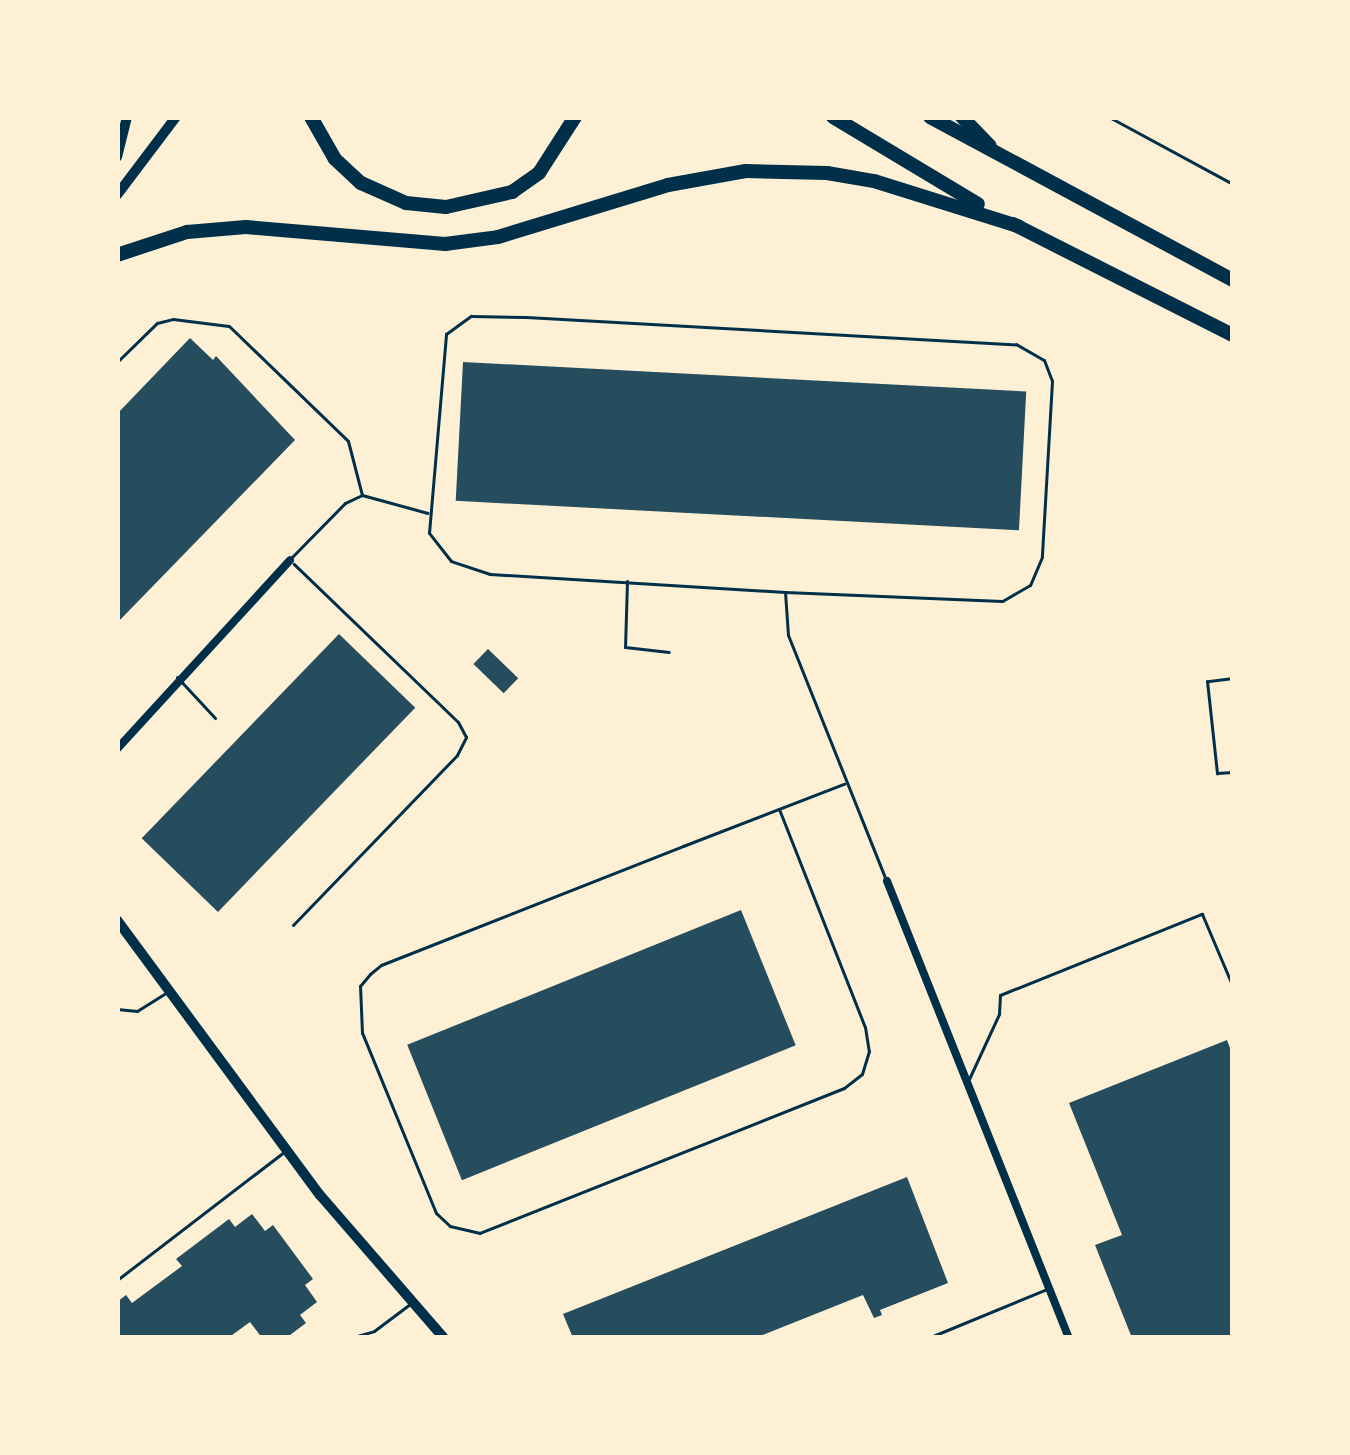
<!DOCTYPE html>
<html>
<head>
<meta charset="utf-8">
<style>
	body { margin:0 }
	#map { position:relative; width:1350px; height:1455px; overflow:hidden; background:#fdf0d5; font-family:Overpass,sans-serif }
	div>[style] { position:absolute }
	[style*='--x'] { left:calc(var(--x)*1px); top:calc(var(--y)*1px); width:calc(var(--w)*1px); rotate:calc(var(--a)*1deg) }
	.building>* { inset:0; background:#264d5e; transform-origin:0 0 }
	.service>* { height:3px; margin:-1.5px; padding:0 1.5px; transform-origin:1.5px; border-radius:1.5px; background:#003049 }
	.minor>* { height:8px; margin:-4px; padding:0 4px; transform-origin:4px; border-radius:4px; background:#003049 }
	.secondary>* { height:10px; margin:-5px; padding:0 5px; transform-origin:5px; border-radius:5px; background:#003049 }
	.primary>* { height:10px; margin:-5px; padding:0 5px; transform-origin:5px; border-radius:5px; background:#003049 }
	.motorway>* { height:14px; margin:-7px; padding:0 7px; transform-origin:7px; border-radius:7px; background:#003049 }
	span { translate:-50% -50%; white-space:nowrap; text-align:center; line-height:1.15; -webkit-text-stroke:12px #fdf0d5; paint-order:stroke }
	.frame { position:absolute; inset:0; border:120px solid #fdf0d5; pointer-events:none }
</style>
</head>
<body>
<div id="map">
	<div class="building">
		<div style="clip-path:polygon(190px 338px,213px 360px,216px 356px,295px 440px,117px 623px,117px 414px)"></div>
		<div style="left:463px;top:362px;width:564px;height:139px;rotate:3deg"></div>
		<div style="left:339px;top:634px;width:106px;height:284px;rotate:44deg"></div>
		<div style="left:488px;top:649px;width:42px;height:21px;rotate:44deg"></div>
		<div style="left:741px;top:910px;width:146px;height:360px;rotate:68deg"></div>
		<div style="clip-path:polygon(1227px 1040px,1233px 1056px,1233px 1338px,1132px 1338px,1095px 1245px,1122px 1235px,1069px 1103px)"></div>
		<div style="clip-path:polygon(907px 1177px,948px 1283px,880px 1310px,882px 1315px,874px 1318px,863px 1295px,755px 1338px,573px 1338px,563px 1314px)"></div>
		<div style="clip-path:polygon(252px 1214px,265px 1231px,273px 1225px,313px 1279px,305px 1285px,317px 1302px,300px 1315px,306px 1323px,286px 1338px,262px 1338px,250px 1322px,228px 1338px,117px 1338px,117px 1302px,126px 1295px,132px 1303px,182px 1266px,176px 1259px,229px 1219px,235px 1227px)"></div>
	</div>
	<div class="service">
		<div style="--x:1109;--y:117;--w:141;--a:28.4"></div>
		<div style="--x:117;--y:362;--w:56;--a:-44.3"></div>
		<div style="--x:157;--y:323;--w:16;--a:-14"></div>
		<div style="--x:173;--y:319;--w:56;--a:7.1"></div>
		<div style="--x:229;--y:326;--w:165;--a:44"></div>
		<div style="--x:348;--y:441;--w:56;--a:75.5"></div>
		<div style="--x:362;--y:495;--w:19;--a:155"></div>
		<div style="--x:345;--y:503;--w:76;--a:134.5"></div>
		<div style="--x:362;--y:495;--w:68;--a:15.3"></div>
		<div style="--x:627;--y:581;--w:66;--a:91.7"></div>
		<div style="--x:625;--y:647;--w:44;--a:6.5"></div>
		<div style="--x:785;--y:592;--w:296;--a:-176.5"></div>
		<div style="--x:490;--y:574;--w:41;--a:-161.6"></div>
		<div style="--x:451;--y:561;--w:36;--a:-128"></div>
		<div style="--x:429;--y:533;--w:200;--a:-85.1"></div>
		<div style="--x:446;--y:334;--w:31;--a:-36"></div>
		<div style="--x:471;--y:316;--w:55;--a:1"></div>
		<div style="--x:526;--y:317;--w:491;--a:3.2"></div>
		<div style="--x:1016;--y:344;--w:32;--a:30"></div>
		<div style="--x:1044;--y:360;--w:22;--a:69"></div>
		<div style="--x:1052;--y:381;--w:176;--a:93.3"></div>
		<div style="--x:1042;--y:557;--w:30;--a:113"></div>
		<div style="--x:1030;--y:585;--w:32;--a:150"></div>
		<div style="--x:1002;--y:601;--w:217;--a:-177.6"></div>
		<div style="--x:785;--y:592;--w:43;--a:86"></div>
		<div style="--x:788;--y:635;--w:264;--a:68.2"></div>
		<div style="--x:177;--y:677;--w:56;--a:47.2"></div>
		<div style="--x:1233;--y:678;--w:26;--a:173"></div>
		<div style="--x:1207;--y:681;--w:93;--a:83.8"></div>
		<div style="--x:1217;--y:773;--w:16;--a:-4"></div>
		<div style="--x:779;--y:809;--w:234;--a:68.5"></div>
		<div style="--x:865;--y:1027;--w:24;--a:81"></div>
		<div style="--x:869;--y:1051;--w:24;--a:107"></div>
		<div style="--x:862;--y:1074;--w:23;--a:142"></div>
		<div style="--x:844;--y:1088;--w:392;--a:158.3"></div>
		<div style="--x:480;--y:1233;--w:31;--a:-167"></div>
		<div style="--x:450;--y:1226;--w:19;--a:-137"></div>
		<div style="--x:436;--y:1213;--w:195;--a:-112.3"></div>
		<div style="--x:362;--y:1033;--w:47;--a:-92.4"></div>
		<div style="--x:360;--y:986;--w:16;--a:-50"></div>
		<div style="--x:370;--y:974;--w:14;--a:-39"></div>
		<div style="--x:381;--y:965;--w:325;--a:-21.5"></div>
		<div style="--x:683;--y:846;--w:173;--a:-21.1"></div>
		<div style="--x:293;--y:925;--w:236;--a:-46"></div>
		<div style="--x:457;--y:755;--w:20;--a:-63"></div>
		<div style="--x:466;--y:737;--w:17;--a:-118"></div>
		<div style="--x:458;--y:722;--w:228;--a:-136.1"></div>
		<div style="--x:117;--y:1009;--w:20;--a:6"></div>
		<div style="--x:137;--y:1011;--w:32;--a:-32"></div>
		<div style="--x:969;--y:1079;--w:72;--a:-65.2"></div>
		<div style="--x:999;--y:1014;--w:19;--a:-87"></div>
		<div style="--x:1000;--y:995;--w:218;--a:-21.9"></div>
		<div style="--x:1202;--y:914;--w:79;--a:67"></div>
		<div style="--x:117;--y:1280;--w:212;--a:-37.5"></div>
		<div style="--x:350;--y:1338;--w:25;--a:-16"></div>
		<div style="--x:374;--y:1331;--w:45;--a:-36.9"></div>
		<div style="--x:928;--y:1338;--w:129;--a:-22.4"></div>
	</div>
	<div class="minor">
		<div style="--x:117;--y:749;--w:256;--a:-47.5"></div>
		<div style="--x:887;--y:881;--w:492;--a:68.3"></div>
	</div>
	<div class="secondary">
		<div style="--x:117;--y:920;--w:342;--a:53.6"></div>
		<div style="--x:320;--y:1195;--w:189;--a:49.1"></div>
	</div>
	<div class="primary">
		<div style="--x:117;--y:157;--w:41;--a:-76"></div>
		<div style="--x:117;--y:195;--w:98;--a:-52.9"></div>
	</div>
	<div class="motorway">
		<div style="--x:311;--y:117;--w:48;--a:60.3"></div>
		<div style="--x:335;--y:159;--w:35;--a:43"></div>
		<div style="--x:361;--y:183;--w:49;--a:24"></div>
		<div style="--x:406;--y:203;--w:40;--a:5.7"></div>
		<div style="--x:446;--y:207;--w:68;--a:-12.8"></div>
		<div style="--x:512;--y:192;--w:33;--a:-35"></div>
		<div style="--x:539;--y:173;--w:67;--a:-57.3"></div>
		<div style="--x:833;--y:117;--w:169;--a:31"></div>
		<div style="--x:930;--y:117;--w:344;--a:28.3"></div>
		<div style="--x:962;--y:117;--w:40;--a:46"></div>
		<div style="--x:1013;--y:224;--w:246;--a:26.8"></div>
		<div style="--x:117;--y:255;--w:74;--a:-18.2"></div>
		<div style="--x:187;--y:232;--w:59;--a:-4.8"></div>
		<div style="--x:246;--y:227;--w:200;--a:4.9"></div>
		<div style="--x:445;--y:244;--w:53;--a:-7.5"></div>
		<div style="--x:498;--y:237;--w:178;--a:-17"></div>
		<div style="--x:668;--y:185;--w:79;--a:-10.2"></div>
		<div style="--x:746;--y:171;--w:81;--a:1.4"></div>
		<div style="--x:827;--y:173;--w:48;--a:9.7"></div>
		<div style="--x:874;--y:181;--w:151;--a:17.4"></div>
	</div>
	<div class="frame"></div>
</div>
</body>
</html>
